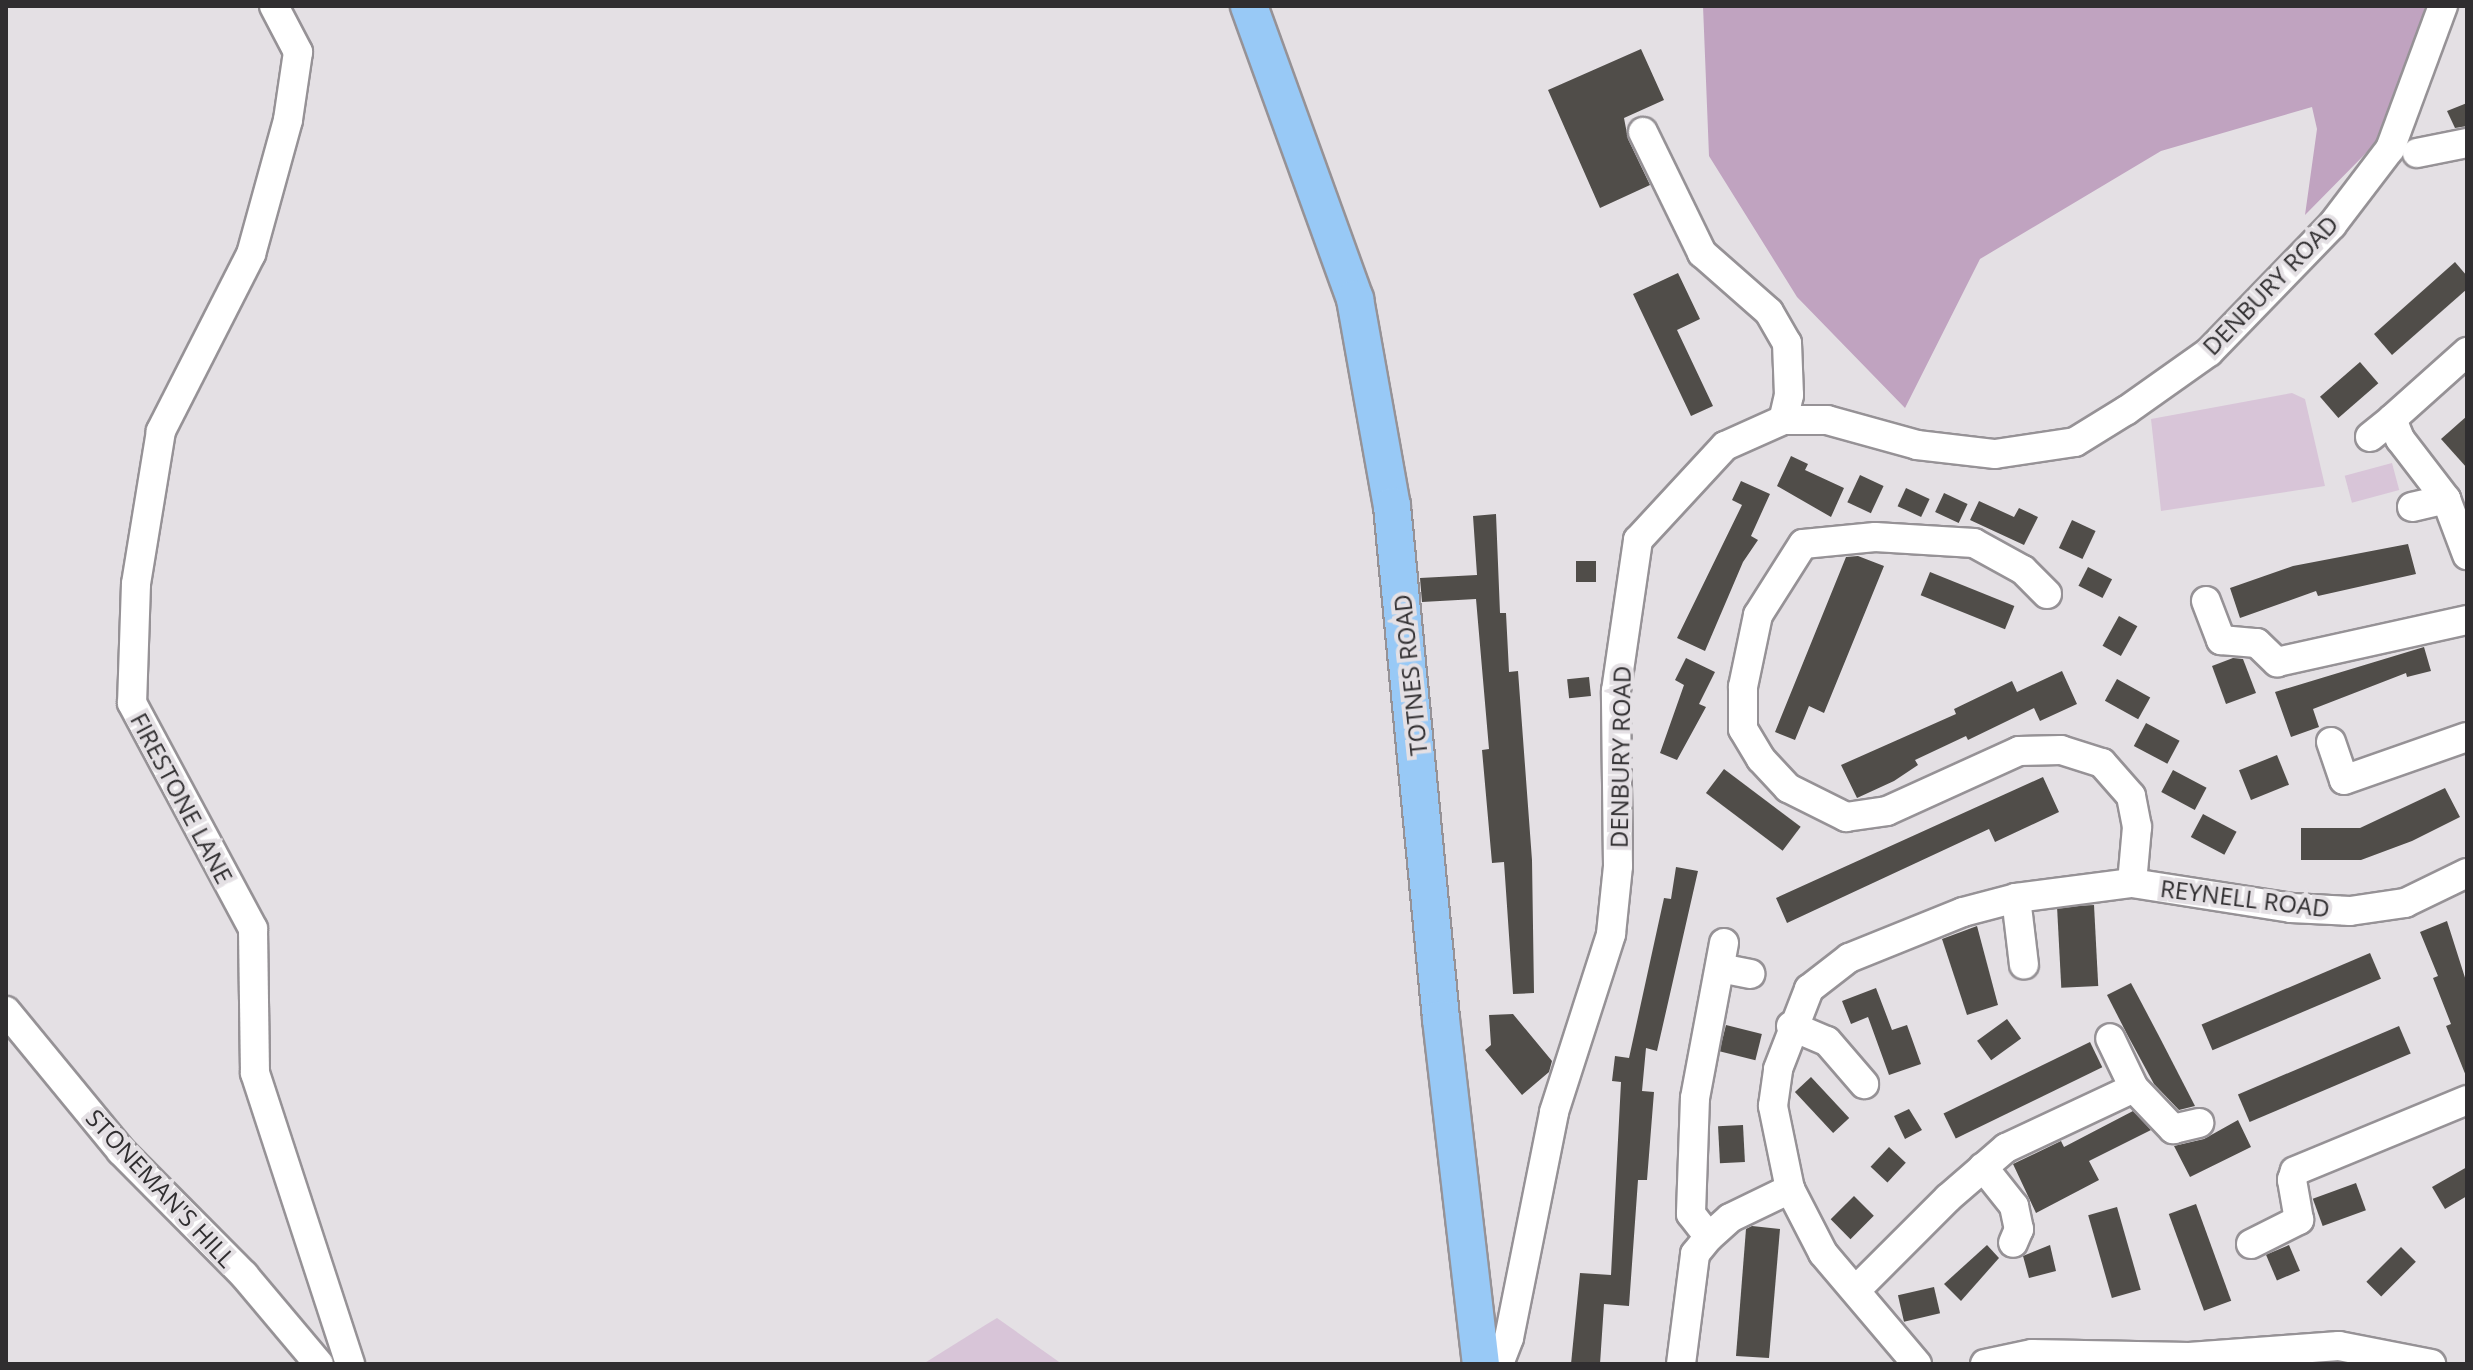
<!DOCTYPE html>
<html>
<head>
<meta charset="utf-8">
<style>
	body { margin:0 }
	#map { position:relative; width:2473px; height:1370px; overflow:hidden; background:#e4e0e4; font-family:"Open Sans",sans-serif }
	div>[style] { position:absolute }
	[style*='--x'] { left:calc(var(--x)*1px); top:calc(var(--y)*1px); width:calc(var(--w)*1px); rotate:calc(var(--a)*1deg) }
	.green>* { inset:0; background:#d8c5d8; transform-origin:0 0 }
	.forest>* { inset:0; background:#c0a3c0 }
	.building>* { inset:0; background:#504d49; transform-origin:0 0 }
	.roads { filter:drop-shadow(2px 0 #969296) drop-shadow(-2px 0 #969296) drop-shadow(0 2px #969296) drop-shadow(0 -2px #969296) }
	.minor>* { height:28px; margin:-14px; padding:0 14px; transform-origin:14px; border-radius:14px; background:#fff }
	.major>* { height:36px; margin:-18px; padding:0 18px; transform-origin:18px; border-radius:18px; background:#98c9f6 }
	span { translate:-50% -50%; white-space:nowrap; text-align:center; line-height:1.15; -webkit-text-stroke:8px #e4e0e4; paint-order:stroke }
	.street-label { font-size:24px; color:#302e30 }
	.frame { position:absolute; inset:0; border:8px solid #302e30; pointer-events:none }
</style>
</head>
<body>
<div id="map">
	<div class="green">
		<div style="clip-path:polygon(2292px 393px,2305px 399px,2325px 486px,2161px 511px,2151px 419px)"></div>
		<div style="left:2392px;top:463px;width:28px;height:49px;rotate:75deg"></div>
		<div style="clip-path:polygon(997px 1318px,1062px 1364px,923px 1364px,987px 1324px)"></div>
	</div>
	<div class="forest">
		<div style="clip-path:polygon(1703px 6px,2425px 6px,2402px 102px,2370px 149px,2305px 215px,2317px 129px,2312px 107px,2161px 151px,1980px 259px,1905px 408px,1797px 297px,1709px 156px)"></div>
	</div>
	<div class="building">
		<div style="clip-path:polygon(1641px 49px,1664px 100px,1624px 118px,1628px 139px,1650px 185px,1600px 208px,1548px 90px)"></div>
		<div style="clip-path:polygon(2467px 103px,2467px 126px,2455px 128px,2447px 111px)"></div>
		<div style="clip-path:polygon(2455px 262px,2467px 276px,2467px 289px,2392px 355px,2374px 334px)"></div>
		<div style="clip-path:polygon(1678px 273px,1700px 319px,1677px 330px,1713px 406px,1691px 416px,1633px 294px)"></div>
		<div style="left:2360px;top:362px;width:28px;height:53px;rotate:49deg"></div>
		<div style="clip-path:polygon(2467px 416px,2467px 468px,2441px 439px)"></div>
		<div style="clip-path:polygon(1791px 456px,1808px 464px,1805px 470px,1844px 488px,1831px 517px,1777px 486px)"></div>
		<div style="left:1860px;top:475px;width:26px;height:30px;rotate:25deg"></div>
		<div style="clip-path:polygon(1741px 481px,1770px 494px,1751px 536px,1758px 540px,1743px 562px,1705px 651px,1677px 638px,1742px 505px,1732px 500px)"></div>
		<div style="left:1906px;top:488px;width:26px;height:20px;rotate:25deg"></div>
		<div style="left:1944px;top:493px;width:26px;height:21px;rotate:25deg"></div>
		<div style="clip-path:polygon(1979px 501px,2014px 517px,2019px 508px,2038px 517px,2024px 545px,1970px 520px)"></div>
		<div style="clip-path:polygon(1496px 514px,1500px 613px,1506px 613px,1509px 672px,1518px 671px,1532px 860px,1534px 993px,1513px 994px,1504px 862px,1492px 863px,1482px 750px,1489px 749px,1476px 599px,1422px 602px,1420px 578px,1477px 575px,1473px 516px)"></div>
		<div style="left:2072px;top:520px;width:26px;height:31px;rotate:25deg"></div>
		<div style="clip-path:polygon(2408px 544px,2416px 574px,2318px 596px,2316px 591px,2240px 618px,2230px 588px,2293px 566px)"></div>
		<div style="clip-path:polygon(1858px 556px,1884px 566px,1824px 713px,1809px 706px,1795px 740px,1775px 732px,1846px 557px)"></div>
		<div style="left:1596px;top:561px;width:21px;height:20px;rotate:90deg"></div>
		<div style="left:2088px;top:567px;width:27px;height:21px;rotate:27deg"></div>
		<div style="left:1930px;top:572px;width:91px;height:25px;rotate:22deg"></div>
		<div style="left:2119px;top:616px;width:21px;height:34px;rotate:29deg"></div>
		<div style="clip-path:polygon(2424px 647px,2431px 671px,2407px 677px,2406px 673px,2313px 709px,2319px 727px,2291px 737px,2275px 692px)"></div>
		<div style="clip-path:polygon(1686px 658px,1715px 672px,1699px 704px,1706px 707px,1677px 760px,1660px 753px,1684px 685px,1675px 680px)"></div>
		<div style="clip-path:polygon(2233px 658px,2243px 659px,2256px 693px,2226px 704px,2212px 666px)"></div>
		<div style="clip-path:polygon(2062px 671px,2077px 704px,2040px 721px,2034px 708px,1968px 740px,1966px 736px,1915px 760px,1918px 765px,1894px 781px,1857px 798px,1841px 765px,1956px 714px,1954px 709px,2012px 681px,2017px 692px)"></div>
		<div style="left:1589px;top:677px;width:19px;height:22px;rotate:84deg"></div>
		<div style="left:2117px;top:679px;width:38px;height:25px;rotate:29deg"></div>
		<div style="left:2146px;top:723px;width:38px;height:26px;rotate:28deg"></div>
		<div style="left:2277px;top:755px;width:32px;height:41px;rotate:68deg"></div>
		<div style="left:1724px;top:769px;width:96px;height:30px;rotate:37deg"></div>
		<div style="left:2173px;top:770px;width:38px;height:25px;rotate:28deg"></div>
		<div style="clip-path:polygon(2043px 777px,2059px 812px,1995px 842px,1989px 829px,1787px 923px,1776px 898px)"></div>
		<div style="clip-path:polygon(2445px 788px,2460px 817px,2412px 841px,2361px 860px,2301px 860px,2301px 828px,2360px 828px)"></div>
		<div style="left:2203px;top:814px;width:38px;height:26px;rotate:28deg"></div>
		<div style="clip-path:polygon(1676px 867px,1698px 871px,1657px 1051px,1646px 1048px,1642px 1091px,1654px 1092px,1647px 1180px,1638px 1180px,1629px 1306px,1604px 1304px,1600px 1364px,1571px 1364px,1580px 1273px,1611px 1275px,1621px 1082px,1612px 1081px,1615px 1056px,1629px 1058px,1664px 898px,1671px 899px)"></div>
		<div style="left:2094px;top:905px;width:81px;height:37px;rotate:87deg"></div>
		<div style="clip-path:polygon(2447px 921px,2467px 984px,2466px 1076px,2446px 1026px,2451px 1024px,2433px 978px,2438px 976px,2420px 932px)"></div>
		<div style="clip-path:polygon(1977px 926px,1998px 1005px,1967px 1015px,1942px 939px)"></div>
		<div style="left:2370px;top:953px;width:28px;height:183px;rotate:67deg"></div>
		<div style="clip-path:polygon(2131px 983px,2160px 1038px,2195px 1106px,2179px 1110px,2154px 1084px,2128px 1036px,2107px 995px)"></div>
		<div style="clip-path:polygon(1876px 988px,1892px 1030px,1907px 1025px,1921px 1064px,1889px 1075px,1868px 1017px,1851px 1024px,1842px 1001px)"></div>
		<div style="clip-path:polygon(1513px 1014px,1552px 1061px,1549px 1072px,1522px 1095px,1485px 1050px,1491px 1045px,1489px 1015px)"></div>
		<div style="left:2007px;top:1019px;width:24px;height:37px;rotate:54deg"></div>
		<div style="left:1726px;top:1025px;width:37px;height:27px;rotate:14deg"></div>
		<div style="left:2399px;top:1026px;width:30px;height:175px;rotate:67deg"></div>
		<div style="left:2090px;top:1042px;width:28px;height:163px;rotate:64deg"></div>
		<div style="left:1811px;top:1077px;width:56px;height:22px;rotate:47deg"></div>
		<div style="clip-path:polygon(1909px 1109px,1922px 1130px,1905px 1139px,1894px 1116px)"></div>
		<div style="clip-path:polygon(2133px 1111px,2151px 1130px,2089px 1161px,2099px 1180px,2036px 1213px,2013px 1164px,2061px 1141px,2064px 1147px)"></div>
		<div style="clip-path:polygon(2238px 1120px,2251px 1147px,2190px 1177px,2174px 1146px,2204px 1139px)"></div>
		<div style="left:1743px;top:1125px;width:37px;height:25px;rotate:87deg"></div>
		<div style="left:1889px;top:1147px;width:23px;height:27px;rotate:43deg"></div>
		<div style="clip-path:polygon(2467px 1167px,2467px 1196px,2445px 1209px,2432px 1187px)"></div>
		<div style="left:2356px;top:1183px;width:29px;height:46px;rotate:70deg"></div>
		<div style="left:1854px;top:1196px;width:28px;height:33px;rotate:45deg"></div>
		<div style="left:2196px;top:1204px;width:103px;height:29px;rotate:70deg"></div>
		<div style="left:2117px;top:1207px;width:86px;height:30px;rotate:74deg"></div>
		<div style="clip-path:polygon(1752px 1226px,1780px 1229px,1769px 1358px,1736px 1356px,1746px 1229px)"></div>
		<div style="clip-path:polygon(1987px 1245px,1999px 1258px,1961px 1301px,1944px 1284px)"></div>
		<div style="clip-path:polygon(2050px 1245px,2056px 1271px,2029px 1278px,2023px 1256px)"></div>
		<div style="left:2289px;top:1245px;width:28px;height:25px;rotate:67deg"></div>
		<div style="left:2401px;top:1247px;width:21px;height:49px;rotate:45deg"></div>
		<div style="left:1934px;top:1287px;width:27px;height:37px;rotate:77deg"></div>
	</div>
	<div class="roads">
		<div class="minor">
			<div style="--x:274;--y:6;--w:52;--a:62.4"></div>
			<div style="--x:298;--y:52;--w:69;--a:98.4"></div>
			<div style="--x:288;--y:120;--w:139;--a:105.4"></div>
			<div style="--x:251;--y:254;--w:199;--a:117"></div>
			<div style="--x:161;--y:431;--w:155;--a:99.3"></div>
			<div style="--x:136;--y:584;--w:119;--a:91.9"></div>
			<div style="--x:132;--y:703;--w:256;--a:61.8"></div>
			<div style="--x:253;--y:929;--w:144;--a:89.2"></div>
			<div style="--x:255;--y:1073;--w:306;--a:71.9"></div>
			<div style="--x:1643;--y:132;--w:135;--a:64"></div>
			<div style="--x:1702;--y:253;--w:89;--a:41.4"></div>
			<div style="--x:1769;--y:312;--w:36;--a:60"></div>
			<div style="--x:1787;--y:343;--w:52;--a:87.8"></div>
			<div style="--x:1789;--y:395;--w:26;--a:103"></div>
			<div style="--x:2417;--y:153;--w:51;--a:-11.3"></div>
			<div style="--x:2392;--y:419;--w:101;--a:-41.8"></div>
			<div style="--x:2370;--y:437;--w:28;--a:-39"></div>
			<div style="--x:2392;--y:419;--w:22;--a:68"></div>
			<div style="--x:2400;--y:439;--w:76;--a:52.5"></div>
			<div style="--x:2446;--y:499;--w:60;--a:69.4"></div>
			<div style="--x:2412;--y:507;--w:35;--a:-13"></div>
			<div style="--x:2047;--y:594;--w:34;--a:-135"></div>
			<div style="--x:2023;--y:570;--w:56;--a:-151.1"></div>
			<div style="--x:1974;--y:543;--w:99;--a:-176.5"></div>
			<div style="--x:1875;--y:537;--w:72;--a:174.4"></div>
			<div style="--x:1803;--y:544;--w:84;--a:122.4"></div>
			<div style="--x:1758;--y:615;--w:74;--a:101.8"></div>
			<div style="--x:1743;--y:687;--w:42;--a:90"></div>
			<div style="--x:1743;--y:729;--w:35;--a:59"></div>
			<div style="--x:1761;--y:759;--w:40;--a:47"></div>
			<div style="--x:1788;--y:788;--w:65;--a:26.6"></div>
			<div style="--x:1846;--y:817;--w:41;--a:-8.3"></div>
			<div style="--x:1887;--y:811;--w:145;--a:-24.4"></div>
			<div style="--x:2019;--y:751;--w:42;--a:-1.4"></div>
			<div style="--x:2061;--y:750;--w:43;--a:17.6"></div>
			<div style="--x:2102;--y:763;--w:44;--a:48.7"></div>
			<div style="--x:2131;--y:796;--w:32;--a:79"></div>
			<div style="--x:2137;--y:827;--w:56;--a:95.1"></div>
			<div style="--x:2206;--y:601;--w:42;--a:69"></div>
			<div style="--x:2221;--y:640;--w:36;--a:5"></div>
			<div style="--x:2257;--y:643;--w:28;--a:44"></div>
			<div style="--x:2277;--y:662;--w:195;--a:-12.5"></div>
			<div style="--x:2331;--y:742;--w:40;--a:71.1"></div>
			<div style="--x:2344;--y:780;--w:130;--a:-19.3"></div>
			<div style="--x:2016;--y:898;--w:67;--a:83.2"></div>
			<div style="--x:1724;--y:943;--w:158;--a:100.6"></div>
			<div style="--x:1695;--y:1098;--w:116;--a:92"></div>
			<div style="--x:1691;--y:1214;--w:29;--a:52"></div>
			<div style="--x:1709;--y:1237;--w:28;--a:-42"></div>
			<div style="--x:1730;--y:1218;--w:67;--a:-25.8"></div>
			<div style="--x:1720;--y:968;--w:31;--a:11"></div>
			<div style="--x:6;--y:1011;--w:181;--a:50.6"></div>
			<div style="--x:121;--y:1151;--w:175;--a:45.2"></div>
			<div style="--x:244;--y:1275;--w:116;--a:49.9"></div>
			<div style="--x:1791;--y:1026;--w:39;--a:23"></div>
			<div style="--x:1827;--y:1041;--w:57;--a:49.3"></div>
			<div style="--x:2134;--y:1088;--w:57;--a:46.4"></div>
			<div style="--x:2173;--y:1129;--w:27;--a:-13"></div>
			<div style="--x:1983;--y:1167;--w:50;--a:51.5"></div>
			<div style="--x:2014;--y:1206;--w:24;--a:78"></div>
			<div style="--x:2019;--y:1229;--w:15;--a:113"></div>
			<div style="--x:2251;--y:1244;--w:54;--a:-26.6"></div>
			<div style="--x:2299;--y:1220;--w:41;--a:-99.9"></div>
			<div style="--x:2292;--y:1180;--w:9;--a:-72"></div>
			<div style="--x:2295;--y:1171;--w:186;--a:-22.4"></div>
			<div style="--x:1856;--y:1290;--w:130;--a:-45"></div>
			<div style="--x:1948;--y:1198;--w:77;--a:-40.8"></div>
			<div style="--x:2006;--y:1148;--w:141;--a:-25.1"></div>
			<div style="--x:2134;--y:1088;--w:55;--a:-115.6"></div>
			<div style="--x:1499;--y:1364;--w:28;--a:-69"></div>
			<div style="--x:1509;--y:1338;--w:230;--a:-78.7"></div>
			<div style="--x:1554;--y:1112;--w:187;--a:-72.2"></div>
			<div style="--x:1611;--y:934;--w:68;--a:-84.1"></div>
			<div style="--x:1618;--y:866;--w:175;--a:-90.7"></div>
			<div style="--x:1616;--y:691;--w:153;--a:-81.7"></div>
			<div style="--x:1638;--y:540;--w:128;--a:-47.2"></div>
			<div style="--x:1725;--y:446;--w:64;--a:-24.1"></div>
			<div style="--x:1783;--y:420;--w:44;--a:0"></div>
			<div style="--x:1827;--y:420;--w:93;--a:15.5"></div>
			<div style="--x:1917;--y:445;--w:79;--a:6.6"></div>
			<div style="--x:1995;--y:454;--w:81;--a:-8.5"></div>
			<div style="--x:2075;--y:442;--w:61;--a:-31.6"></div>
			<div style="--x:2127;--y:410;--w:100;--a:-35.3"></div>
			<div style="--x:2209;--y:352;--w:177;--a:-45.9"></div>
			<div style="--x:2332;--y:225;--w:96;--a:-52.7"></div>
			<div style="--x:2390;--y:149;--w:153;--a:-69.7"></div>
			<div style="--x:1681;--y:1364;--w:111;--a:-82.7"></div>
			<div style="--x:1695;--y:1254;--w:22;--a:-51"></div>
			<div style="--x:1917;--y:1364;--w:145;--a:-130.3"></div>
			<div style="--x:1823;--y:1253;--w:72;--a:-117.3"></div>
			<div style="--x:1790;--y:1189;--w:85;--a:-101.6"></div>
			<div style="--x:1773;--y:1106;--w:37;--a:-82"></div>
			<div style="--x:1778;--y:1069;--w:86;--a:-68.8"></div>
			<div style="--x:1809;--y:989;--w:51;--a:-37.8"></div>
			<div style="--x:1849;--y:958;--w:123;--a:-22"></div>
			<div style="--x:1963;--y:912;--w:55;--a:-14.8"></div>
			<div style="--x:2016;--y:898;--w:117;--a:-7.4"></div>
			<div style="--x:2132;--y:883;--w:161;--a:8.9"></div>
			<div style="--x:2291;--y:908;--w:59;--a:2.9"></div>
			<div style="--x:2350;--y:911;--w:56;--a:-8.3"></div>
			<div style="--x:2405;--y:903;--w:69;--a:-25.8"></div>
			<div style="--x:1985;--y:1364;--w:48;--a:-12"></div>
			<div style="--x:2032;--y:1354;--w:157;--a:1.1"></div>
			<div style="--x:2189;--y:1357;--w:150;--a:-4.2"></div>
			<div style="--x:2339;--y:1346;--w:94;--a:11.1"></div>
		</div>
		<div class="major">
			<div style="--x:1249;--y:6;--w:312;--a:70.1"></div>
			<div style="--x:1355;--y:299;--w:210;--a:79.9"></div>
			<div style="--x:1392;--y:506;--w:515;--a:84.54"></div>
			<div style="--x:1441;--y:1019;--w:347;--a:83.4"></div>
		</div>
	</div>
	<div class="street-label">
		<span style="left:2270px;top:285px;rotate:-46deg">DENBURY ROAD</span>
		<span style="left:1410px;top:675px;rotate:-96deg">TOTNES ROAD</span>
		<span style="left:1620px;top:757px;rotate:-89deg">DENBURY ROAD</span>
		<span style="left:182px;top:798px;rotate:62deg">FIRESTONE LANE</span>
		<span style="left:2245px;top:898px;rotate:7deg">REYNELL ROAD</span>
		<span style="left:161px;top:1188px;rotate:47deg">STONEMAN'S HILL</span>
	</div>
	<div class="frame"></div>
</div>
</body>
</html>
